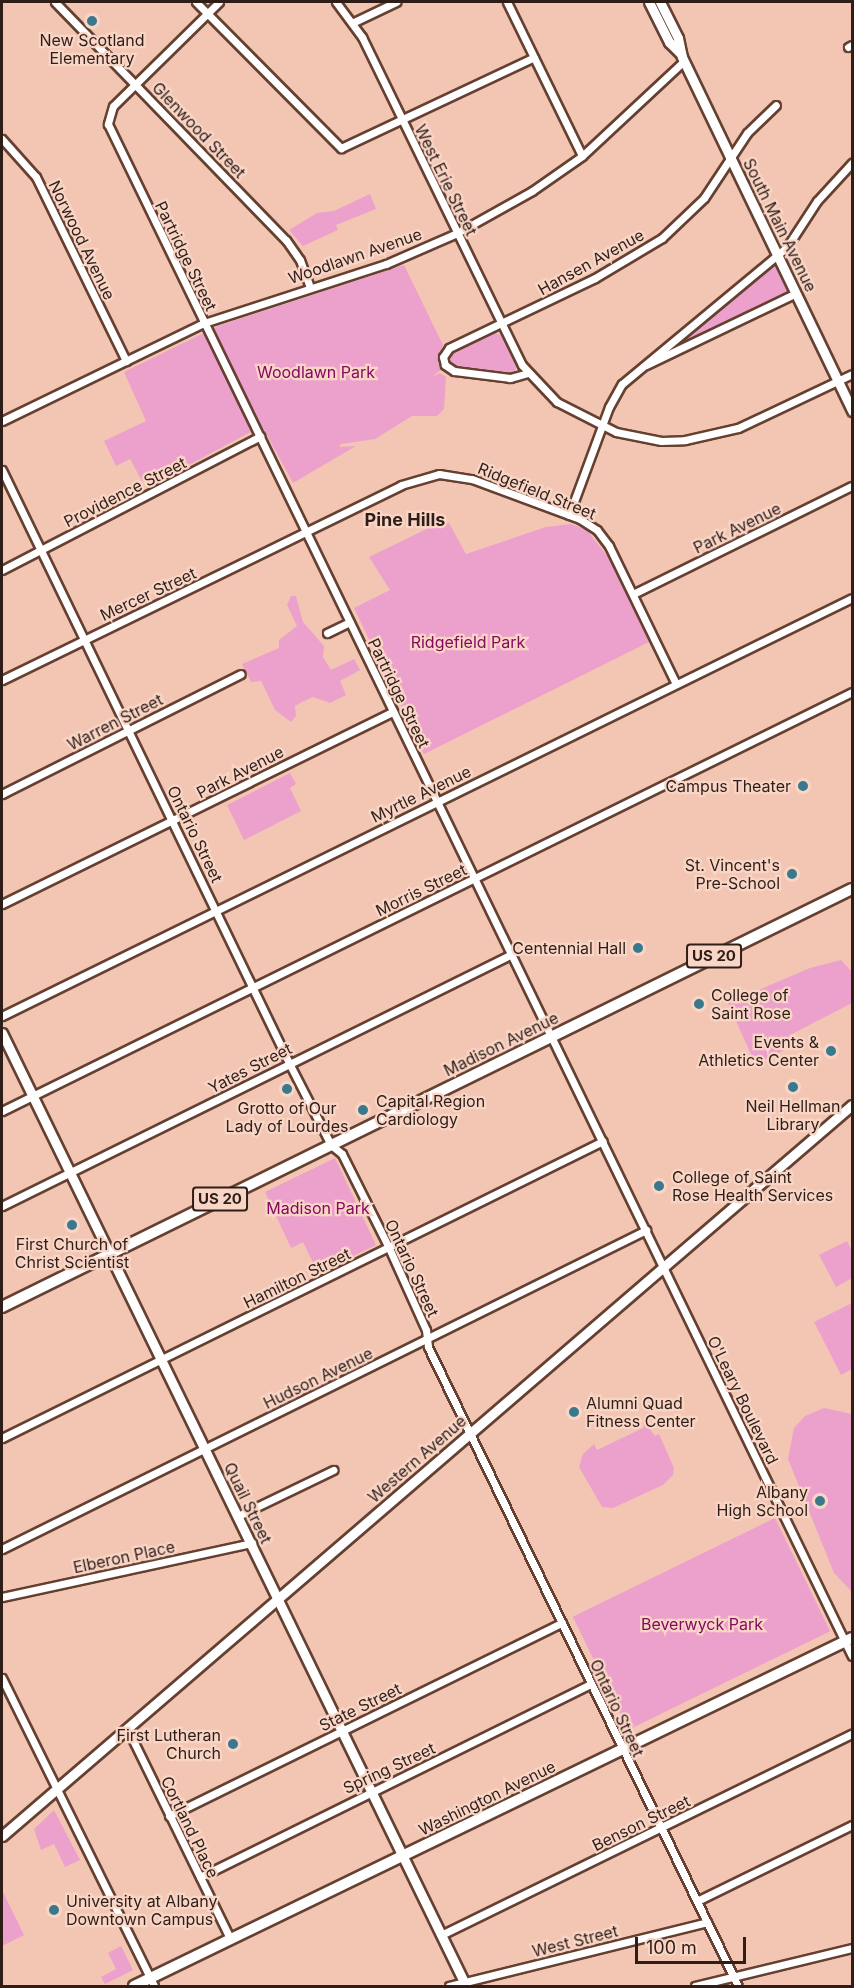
<!DOCTYPE html>
<html>
<head>
<meta charset="utf-8">
<style>
	body { margin:0 }
	#map { position:relative; width:854px; height:1988px; overflow:hidden; background:#f2c6b3; font-family:Inter,sans-serif }
	div>[style] { position:absolute }
	[style*='--x'] { left:calc(var(--x)*1px); top:calc(var(--y)*1px); width:calc(var(--w)*1px); rotate:calc(var(--a)*1deg) }
	.green>* { inset:0; background:#eca1cd; transform-origin:0 0 }
	.roads { filter:drop-shadow(2px 0 #654031) drop-shadow(-2px 0 #654031) drop-shadow(0 2px #654031) drop-shadow(0 -2px #654031) }
	.street>* { height:7px; margin:-3.5px; padding:0 3.5px; transform-origin:3.5px; border-radius:3.5px; background:#fff }
	.secondary>* { height:9px; margin:-4.5px; padding:0 4.5px; transform-origin:4.5px; border-radius:4.5px; background:#fff }
	.primary>* { height:10px; margin:-5px; padding:0 5px; transform-origin:5px; border-radius:5px; background:#fff }
	.dots>* { width:16px; height:16px; translate:-50% -50%; box-sizing:border-box; border:3px solid #f9d5c6; border-radius:50% }
	span { translate:-50% -50%; white-space:nowrap; text-align:center; line-height:1.15; -webkit-text-stroke:4.5px #f9d5c6; paint-order:stroke }
	.shield-label span { padding:2px 4px; background:#f9d5c6; border:2px solid; border-radius:4px; -webkit-text-stroke-width:0 }
	.shield-label { font-size:15px; color:#2f1e18; font-weight:700 }
	.poi-label { font-size:16px; color:#2f1e18 }
	.right { translate:-100% -50%; text-align:right }
	.left { translate:0 -50%; text-align:left }
	.street-label { font-size:16px; color:#2f1e18 }
	.park-label { font-size:16px; color:#850962 }
	.neighbourhood-label { font-size:18px; color:#2f1e18; font-weight:700 }
	.frame { position:absolute; inset:0; border:3px solid #2f1e18; pointer-events:none }
	.scale { position:absolute; left:635px; top:1937px; width:111px; height:27px; box-sizing:border-box; border:3px solid #2f1e18; border-top:0; padding-left:8px; font-size:18px; line-height:21px; white-space:nowrap; color:#2f1e18; -webkit-text-stroke:4px #f9d5c6; paint-order:stroke }
</style>
</head>
<body>
<div id="map">
	<div class="green">
		<div style="clip-path:polygon(370px 194px,376px 209px,336px 225px,338px 230px,303px 246px,289px 230px,317px 213px,334px 211px)"></div>
		<div style="clip-path:polygon(775px 264px,788px 290px,787px 293px,674px 347px)"></div>
		<div style="clip-path:polygon(404px 265px,443px 345px,439px 354px,442px 369px,432px 377px,440px 373px,446px 377px,444px 409px,437px 416px,412px 416px,375px 439px,341px 444px,339px 447px,356px 446px,293px 483px,262px 426px,170px 475px,167px 470px,142px 481px,130px 459px,116px 466px,104px 441px,146px 421px,124px 372px,218px 326px)"></div>
		<div style="clip-path:polygon(496px 333px,502px 336px,517px 367px,513px 374px,454px 368px,449px 363px,454px 350px)"></div>
		<div style="clip-path:polygon(439px 523px,449px 523px,466px 554px,546px 527px,571px 524px,587px 530px,608px 557px,649px 642px,424px 754px,354px 608px,390px 590px,369px 557px)"></div>
		<div style="clip-path:polygon(291px 596px,296px 596px,303px 622px,324px 646px,323px 657px,331px 670px,354px 659px,360px 670px,340px 681px,346px 695px,330px 703px,313px 697px,302px 702px,295px 706px,296px 716px,291px 722px,275px 710px,261px 681px,251px 682px,242px 664px,279px 648px,279px 640px,297px 626px,287px 605px)"></div>
		<div style="clip-path:polygon(290px 773px,296px 784px,290px 788px,301px 811px,244px 840px,227px 805px)"></div>
		<div style="clip-path:polygon(841px 960px,852px 972px,852px 1003px,790px 1035px,785px 1050px,758px 1063px,753px 1059px,728px 1003px,810px 968px)"></div>
		<div style="clip-path:polygon(335px 1158px,376px 1245px,318px 1273px,303px 1242px,291px 1248px,265px 1192px)"></div>
		<div style="clip-path:polygon(847px 1241px,852px 1251px,852px 1278px,836px 1287px,819px 1255px)"></div>
		<div style="clip-path:polygon(852px 1303px,852px 1369px,841px 1375px,814px 1322px)"></div>
		<div style="clip-path:polygon(824px 1408px,852px 1414px,852px 1592px,834px 1573px,788px 1459px,794px 1428px,805px 1416px)"></div>
		<div style="clip-path:polygon(645px 1422px,655px 1436px,659px 1434px,674px 1468px,673px 1475px,663px 1485px,613px 1508px,602px 1507px,579px 1467px,583px 1454px,594px 1444px,597px 1450px,643px 1428px)"></div>
		<div style="left:775px;top:1518px;width:126px;height:225px;rotate:64deg"></div>
		<div style="clip-path:polygon(54px 1810px,80px 1860px,65px 1867px,54px 1844px,41px 1850px,34px 1829px)"></div>
		<div style="clip-path:polygon(2px 1890px,24px 1935px,2px 1946px)"></div>
		<div style="clip-path:polygon(121px 1946px,133px 1970px,105px 1984px,101px 1977px,116px 1969px,108px 1953px)"></div>
	</div>
	<div class="roads">
		<div class="street">
			<div style="--x:55;--y:2;--w:332;--a:45.9"></div>
			<div style="--x:286;--y:240;--w:24;--a:55"></div>
			<div style="--x:300;--y:260;--w:29;--a:70"></div>
			<div style="--x:196;--y:2;--w:206;--a:45.2"></div>
			<div style="--x:341;--y:148;--w:213;--a:-25.2"></div>
			<div style="--x:219;--y:2;--w:148;--a:135.5"></div>
			<div style="--x:113;--y:106;--w:19;--a:106"></div>
			<div style="--x:108;--y:124;--w:1703;--a:64.1"></div>
			<div style="--x:336;--y:2;--w:44;--a:53.4"></div>
			<div style="--x:362;--y:37;--w:365;--a:64"></div>
			<div style="--x:522;--y:365;--w:51;--a:46.6"></div>
			<div style="--x:557;--y:402;--w:66;--a:27"></div>
			<div style="--x:616;--y:432;--w:46;--a:11.3"></div>
			<div style="--x:661;--y:441;--w:24;--a:-2"></div>
			<div style="--x:685;--y:440;--w:54;--a:-12.8"></div>
			<div style="--x:738;--y:428;--w:126;--a:-25.3"></div>
			<div style="--x:507;--y:2;--w:171;--a:64"></div>
			<div style="--x:354;--y:22;--w:47;--a:-25.5"></div>
			<div style="--x:848;--y:47;--w:4;--a:-27"></div>
			<div style="--x:2;--y:139;--w:51;--a:48.2"></div>
			<div style="--x:36;--y:177;--w:205;--a:63.9"></div>
			<div style="--x:646;--y:365;--w:166;--a:-25.6"></div>
			<div style="--x:528;--y:373;--w:19;--a:164"></div>
			<div style="--x:510;--y:378;--w:56;--a:-172.9"></div>
			<div style="--x:454;--y:371;--w:11;--a:-146"></div>
			<div style="--x:445;--y:365;--w:8;--a:-104"></div>
			<div style="--x:443;--y:357;--w:11;--a:-56"></div>
			<div style="--x:449;--y:348;--w:162;--a:-25.6"></div>
			<div style="--x:595;--y:278;--w:78;--a:-30.8"></div>
			<div style="--x:662;--y:238;--w:58;--a:-43.6"></div>
			<div style="--x:704;--y:198;--w:78;--a:-56.5"></div>
			<div style="--x:747;--y:133;--w:40;--a:-44"></div>
			<div style="--x:2;--y:421;--w:225;--a:-25.9"></div>
			<div style="--x:204;--y:323;--w:191;--a:-18"></div>
			<div style="--x:386;--y:264;--w:77;--a:-23.6"></div>
			<div style="--x:457;--y:233;--w:86;--a:-29.2"></div>
			<div style="--x:532;--y:191;--w:61;--a:-35"></div>
			<div style="--x:582;--y:156;--w:139;--a:-43"></div>
			<div style="--x:2;--y:470;--w:659;--a:64.17"></div>
			<div style="--x:289;--y:1063;--w:92;--a:62.9"></div>
			<div style="--x:331;--y:1145;--w:14;--a:39"></div>
			<div style="--x:342;--y:1154;--w:105;--a:63.4"></div>
			<div style="--x:389;--y:1248;--w:90;--a:65.7"></div>
			<div style="--x:426;--y:1330;--w:17;--a:83"></div>
			<div style="--x:428;--y:1347;--w:710;--a:64.12"></div>
			<div style="--x:569;--y:515;--w:115;--a:-69.7"></div>
			<div style="--x:609;--y:407;--w:26;--a:-61"></div>
			<div style="--x:622;--y:384;--w:214;--a:-39.7"></div>
			<div style="--x:787;--y:247;--w:55;--a:-56.9"></div>
			<div style="--x:817;--y:201;--w:52;--a:-47.4"></div>
			<div style="--x:2;--y:570;--w:291;--a:-27.4"></div>
			<div style="--x:633;--y:594;--w:244;--a:-26.3"></div>
			<div style="--x:327;--y:633;--w:25;--a:-26"></div>
			<div style="--x:2;--y:680;--w:444;--a:-26"></div>
			<div style="--x:401;--y:485;--w:40;--a:-16"></div>
			<div style="--x:439;--y:474;--w:33;--a:9"></div>
			<div style="--x:472;--y:479;--w:115;--a:20.3"></div>
			<div style="--x:580;--y:519;--w:20;--a:33"></div>
			<div style="--x:597;--y:530;--w:20;--a:53"></div>
			<div style="--x:609;--y:546;--w:153;--a:64.1"></div>
			<div style="--x:2;--y:794;--w:267;--a:-26.7"></div>
			<div style="--x:2;--y:904;--w:436;--a:-26.2"></div>
			<div style="--x:2;--y:1016;--w:947;--a:-26.19"></div>
			<div style="--x:2;--y:1111;--w:948;--a:-26.24"></div>
			<div style="--x:2;--y:1206;--w:569;--a:-26.29"></div>
			<div style="--x:2;--y:1438;--w:670;--a:-26.3"></div>
			<div style="--x:238;--y:1516;--w:106;--a:-25.8"></div>
			<div style="--x:2;--y:1549;--w:719;--a:-26.35"></div>
			<div style="--x:2;--y:1597;--w:256;--a:-12.2"></div>
			<div style="--x:2;--y:1678;--w:343;--a:63.7"></div>
			<div style="--x:127;--y:1728;--w:234;--a:63.9"></div>
			<div style="--x:169;--y:1816;--w:438;--a:-26.2"></div>
			<div style="--x:200;--y:1877;--w:436;--a:-26.3"></div>
			<div style="--x:697;--y:1901;--w:173;--a:-26.1"></div>
			<div style="--x:441;--y:1935;--w:458;--a:-26.1"></div>
			<div style="--x:449;--y:1986;--w:266;--a:-13.9"></div>
			<div style="--x:695;--y:1986;--w:162;--a:-13.6"></div>
		</div>
		<div class="secondary">
			<div style="--x:649;--y:2;--w:45;--a:63.4"></div>
			<div style="--x:669;--y:42;--w:16;--a:45"></div>
			<div style="--x:660;--y:2;--w:40;--a:63.4"></div>
			<div style="--x:678;--y:38;--w:19;--a:78"></div>
			<div style="--x:682;--y:57;--w:393;--a:64.3"></div>
			<div style="--x:2;--y:1033;--w:1060;--a:64.04"></div>
			<div style="--x:2;--y:1836;--w:1121;--a:-40.7"></div>
		</div>
		<div class="primary">
			<div style="--x:2;--y:1307;--w:947;--a:-26.19"></div>
			<div style="--x:134;--y:1986;--w:798;--a:-25.86"></div>
		</div>
	</div>
	<div class="dots">
		<div style="left:92px;top:21px;background:#3a788e"></div>
		<div style="left:803px;top:786px;background:#3a788e"></div>
		<div style="left:792px;top:874px;background:#3a788e"></div>
		<div style="left:638px;top:948px;background:#3a788e"></div>
		<div style="left:699px;top:1004px;background:#3a788e"></div>
		<div style="left:831px;top:1051px;background:#3a788e"></div>
		<div style="left:793px;top:1087px;background:#3a788e"></div>
		<div style="left:287px;top:1089px;background:#3a788e"></div>
		<div style="left:363px;top:1110px;background:#3a788e"></div>
		<div style="left:659px;top:1186px;background:#3a788e"></div>
		<div style="left:72px;top:1225px;background:#3a788e"></div>
		<div style="left:574px;top:1412px;background:#3a788e"></div>
		<div style="left:820px;top:1501px;background:#3a788e"></div>
		<div style="left:233px;top:1744px;background:#3a788e"></div>
		<div style="left:54px;top:1910px;background:#3a788e"></div>
	</div>
	<div class="shield-label">
		<span style="left:714px;top:956px">US 20</span>
		<span style="left:220px;top:1199px">US 20</span>
	</div>
	<div class="poi-label">
		<span style="left:92px;top:49px">New Scotland<br>Elementary</span>
		<span class="right" style="left:791px;top:786px">Campus Theater</span>
		<span class="right" style="left:780px;top:874px">St. Vincent's<br>Pre-School</span>
		<span class="right" style="left:626px;top:948px">Centennial Hall</span>
		<span class="left" style="left:711px;top:1004px">College of<br>Saint Rose</span>
		<span class="right" style="left:819px;top:1051px">Events &amp;<br>Athletics Center</span>
		<span class="left" style="left:376px;top:1110px">Capital Region<br>Cardiology</span>
		<span style="left:793px;top:1115px">Neil Hellman<br>Library</span>
		<span style="left:287px;top:1117px">Grotto of Our<br>Lady of Lourdes</span>
		<span class="left" style="left:672px;top:1186px">College of Saint<br>Rose Health Services</span>
		<span style="left:72px;top:1253px">First Church of<br>Christ Scientist</span>
		<span class="left" style="left:586px;top:1412px">Alumni Quad<br>Fitness Center</span>
		<span class="right" style="left:808px;top:1501px">Albany<br>High School</span>
		<span class="right" style="left:221px;top:1744px">First Lutheran<br>Church</span>
		<span class="left" style="left:66px;top:1910px">University at Albany<br>Downtown Campus</span>
	</div>
	<div class="street-label">
		<span style="left:199px;top:130px;rotate:46deg">Glenwood Street</span>
		<span style="left:446px;top:180px;rotate:64deg">West Erie Street</span>
		<span style="left:780px;top:225px;rotate:64deg">South Main Avenue</span>
		<span style="left:82px;top:240px;rotate:64deg">Norwood Avenue</span>
		<span style="left:186px;top:256px;rotate:64deg">Partridge Street</span>
		<span style="left:355px;top:256px;rotate:-19deg">Woodlawn Avenue</span>
		<span style="left:591px;top:262px;rotate:-29deg">Hansen Avenue</span>
		<span style="left:537px;top:491px;rotate:22deg">Ridgefield Street</span>
		<span style="left:125px;top:492px;rotate:-27deg">Providence Street</span>
		<span style="left:737px;top:528px;rotate:-26deg">Park Avenue</span>
		<span style="left:148px;top:594px;rotate:-25deg">Mercer Street</span>
		<span style="left:399px;top:693px;rotate:64deg">Partridge Street</span>
		<span style="left:115px;top:722px;rotate:-27deg">Warren Street</span>
		<span style="left:240px;top:772px;rotate:-27deg">Park Avenue</span>
		<span style="left:421px;top:794px;rotate:-26deg">Myrtle Avenue</span>
		<span style="left:195px;top:834px;rotate:64deg">Ontario Street</span>
		<span style="left:421px;top:890px;rotate:-26deg">Morris Street</span>
		<span style="left:501px;top:1044px;rotate:-26deg">Madison Avenue</span>
		<span style="left:250px;top:1068px;rotate:-27deg">Yates Street</span>
		<span style="left:412px;top:1268px;rotate:65deg">Ontario Street</span>
		<span style="left:297px;top:1278px;rotate:-26deg">Hamilton Street</span>
		<span style="left:318px;top:1378px;rotate:-26deg">Hudson Avenue</span>
		<span style="left:743px;top:1400px;rotate:64deg">O'Leary Boulevard</span>
		<span style="left:417px;top:1459px;rotate:-41deg">Western Avenue</span>
		<span style="left:248px;top:1503px;rotate:64deg">Quail Street</span>
		<span style="left:124px;top:1557px;rotate:-12deg">Elberon Place</span>
		<span style="left:360px;top:1707px;rotate:-26deg">State Street</span>
		<span style="left:617px;top:1708px;rotate:65deg">Ontario Street</span>
		<span style="left:389px;top:1768px;rotate:-25deg">Spring Street</span>
		<span style="left:487px;top:1798px;rotate:-26deg">Washington Avenue</span>
		<span style="left:641px;top:1823px;rotate:-26deg">Benson Street</span>
		<span style="left:190px;top:1827px;rotate:64deg">Cortland Place</span>
		<span style="left:575px;top:1941px;rotate:-14deg">West Street</span>
	</div>
	<div class="park-label">
		<span style="left:316px;top:372px">Woodlawn Park</span>
		<span style="left:468px;top:642px">Ridgefield Park</span>
		<span style="left:318px;top:1208px">Madison Park</span>
		<span style="left:702px;top:1624px">Beverwyck Park</span>
	</div>
	<div class="neighbourhood-label">
		<span style="left:405px;top:520px">Pine Hills</span>
	</div>
	<div class="frame"></div>
	<div class="scale">100 m</div>
</div>
</body>
</html>
